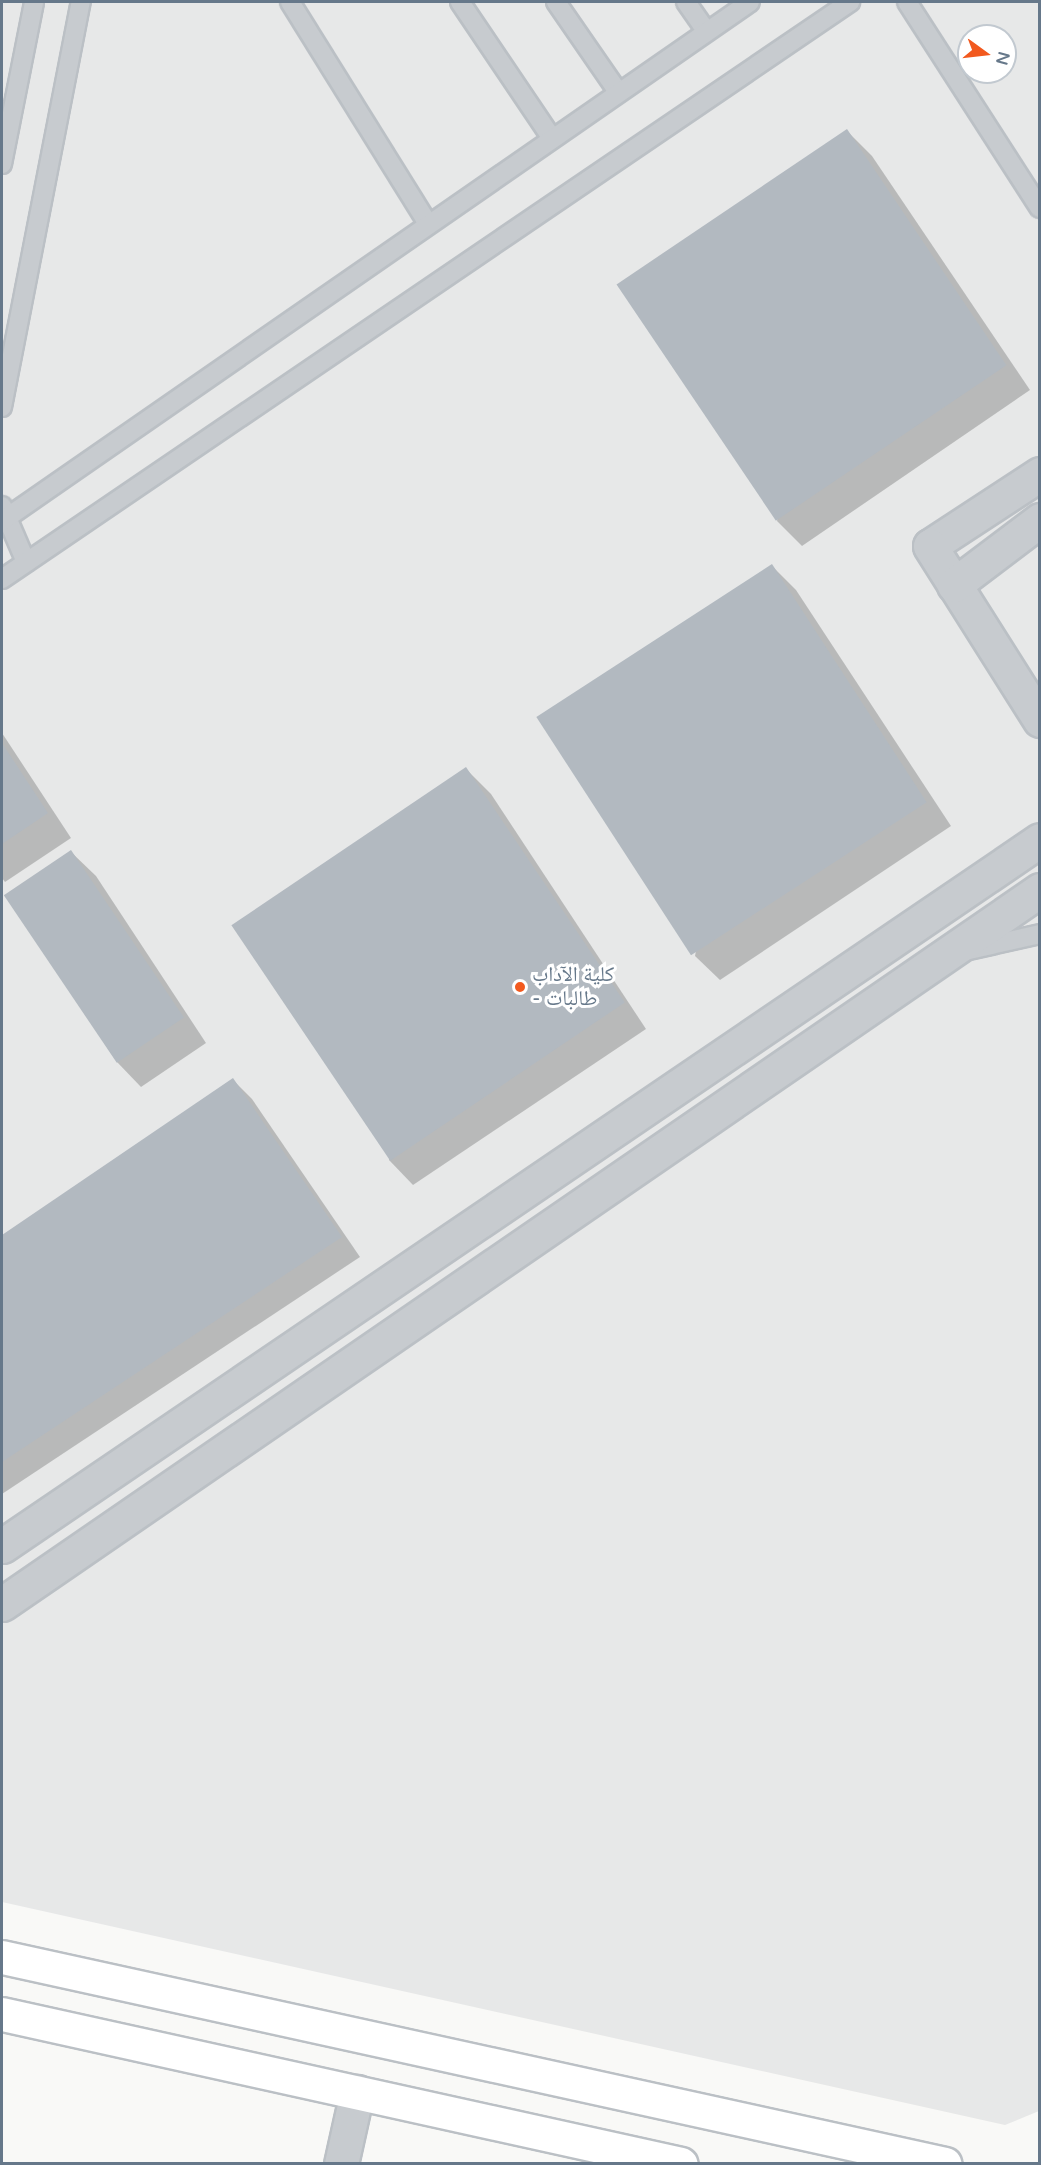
<!DOCTYPE html>
<html>
<head>
<meta charset="utf-8">
<style>
	body { margin:0 }
	#map { position:relative; width:1041px; height:2165px; overflow:hidden; background:#f9f9f7; font-family:"Varela Round","Noto Naskh Arabic",sans-serif }
	div>[style] { position:absolute }
	[style*='--x'] { left:calc(var(--x)*1px); top:calc(var(--y)*1px); width:calc(var(--w)*1px); rotate:calc(var(--a)*1deg) }
	.built>* { inset:0; background:#e7e8e8 }
	.shadow>* { inset:0; background:#0003 }
	.building>* { inset:0; background:#b2b9c0; transform-origin:0 0 }
	.roads { filter:drop-shadow(2px 0 #bbc0c5) drop-shadow(-2px 0 #bbc0c5) drop-shadow(0 2px #bbc0c5) drop-shadow(0 -2px #bbc0c5) }
	.lane>* { height:18px; margin:-9px; padding:0 9px; transform-origin:9px; border-radius:9px; background:#c7cbcf }
	.street>* { height:33px; margin:-16.5px; padding:0 16.5px; transform-origin:16.5px; border-radius:16.5px; background:#c7cbcf }
	.secondary>* { height:33px; margin:-16.5px; padding:0 16.5px; transform-origin:16.5px; border-radius:16.5px; background:#fff }
	.dots>* { width:16px; height:16px; translate:-50% -50%; box-sizing:border-box; border:3px solid #fff; border-radius:50% }
	span { translate:-50% -50%; white-space:nowrap; text-align:center; line-height:1.15; -webkit-text-stroke:6px #fff; paint-order:stroke }
	.poi-label { font-size:21px; color:#66788a }
	.left { translate:0 -50%; text-align:left }
	.frame { position:absolute; inset:0; border:3px solid #66788a; pointer-events:none }
	.north { position:absolute; left:957px; top:24px; width:60px; height:60px; box-sizing:border-box; background:#fff; border:2px solid #c2c9d0; border-radius:50%; rotate:105deg; font-size:16px; font-weight:700; line-height:24px; text-align:center; color:#66788a }
	.north::after { content:''; display:block; margin:auto; width:21px; height:27px; background:#f2591e; clip-path:polygon(50% 0,100% 100%,50% 72%,0 100%) }
</style>
</head>
<body>
<div id="map">
	<div class="built">
		<div style="clip-path:polygon(evenodd,2px 2px,1039px 2px,1039px 2111px,1005px 2125px,2px 1902px,2px 2px,969px 36px,1005px 36px,1005px 72px,969px 72px,969px 36px)"></div>
	</div>
	<div class="shadow">
		<div style="clip-path:polygon(847px 131px,872px 156px,1030px 390px,802px 546px,777px 521px)"></div>
		<div style="clip-path:polygon(772px 566px,796px 590px,951px 826px,720px 980px,695px 956px)"></div>
		<div style="clip-path:polygon(2px 733px,71px 838px,5px 882px,2px 878px)"></div>
		<div style="clip-path:polygon(466px 769px,491px 794px,646px 1029px,413px 1185px,389px 1160px)"></div>
		<div style="clip-path:polygon(71px 852px,96px 876px,206px 1043px,141px 1087px,117px 1062px,6px 895px)"></div>
		<div style="clip-path:polygon(233px 1080px,252px 1099px,360px 1257px,2px 1494px,2px 1237px)"></div>
	</div>
	<div class="building">
		<div style="left:847px;top:129px;width:285px;height:278px;rotate:56deg"></div>
		<div style="left:772px;top:564px;width:284px;height:281px;rotate:57deg"></div>
		<div style="clip-path:polygon(2px 743px,48px 813px,2px 844px)"></div>
		<div style="left:466px;top:767px;width:284px;height:283px;rotate:56deg"></div>
		<div style="left:71px;top:850px;width:202px;height:81px;rotate:56deg"></div>
		<div style="clip-path:polygon(233px 1078px,342px 1237px,2px 1462px,2px 1235px)"></div>
	</div>
	<div class="roads">
		<div class="lane">
			<div style="--x:290;--y:2;--w:259;--a:58.1"></div>
			<div style="--x:460;--y:2;--w:163;--a:56"></div>
			<div style="--x:556;--y:2;--w:109;--a:55.4"></div>
			<div style="--x:686;--y:2;--w:35;--a:55"></div>
			<div style="--x:907;--y:2;--w:245;--a:57.2"></div>
			<div style="--x:2;--y:164;--w:165;--a:-78.8"></div>
			<div style="--x:2;--y:407;--w:413;--a:-79"></div>
			<div style="--x:2;--y:506;--w:61;--a:66.8"></div>
			<div style="--x:2;--y:521;--w:910;--a:-34.75"></div>
			<div style="--x:2;--y:579;--w:1026;--a:-34.23"></div>
			<div style="--x:969;--y:950;--w:73;--a:-12.7"></div>
		</div>
		<div class="street">
			<div style="--x:1040;--y:474;--w:131;--a:146.8"></div>
			<div style="--x:930;--y:546;--w:206;--a:57.7"></div>
			<div style="--x:954;--y:585;--w:108;--a:-37.1"></div>
			<div style="--x:2;--y:1546;--w:1255;--a:-34.22"></div>
			<div style="--x:2;--y:1604;--w:1260;--a:-34.52"></div>
			<div style="--x:341;--y:2164;--w:74;--a:-77.5"></div>
		</div>
		<div class="secondary">
			<div style="--x:2;--y:1957;--w:965;--a:12.38"></div>
			<div style="--x:2;--y:2014;--w:695;--a:12.46"></div>
		</div>
	</div>
	<div class="dots">
		<div style="left:520px;top:987px;background:#f2591e"></div>
	</div>
	<div class="poi-label">
		<span class="left" style="left:532px;top:987px">كلية الآداب<br>- طالبات</span>
	</div>
	<div class="frame"></div>
	<div class="north">N</div>
</div>
</body>
</html>
